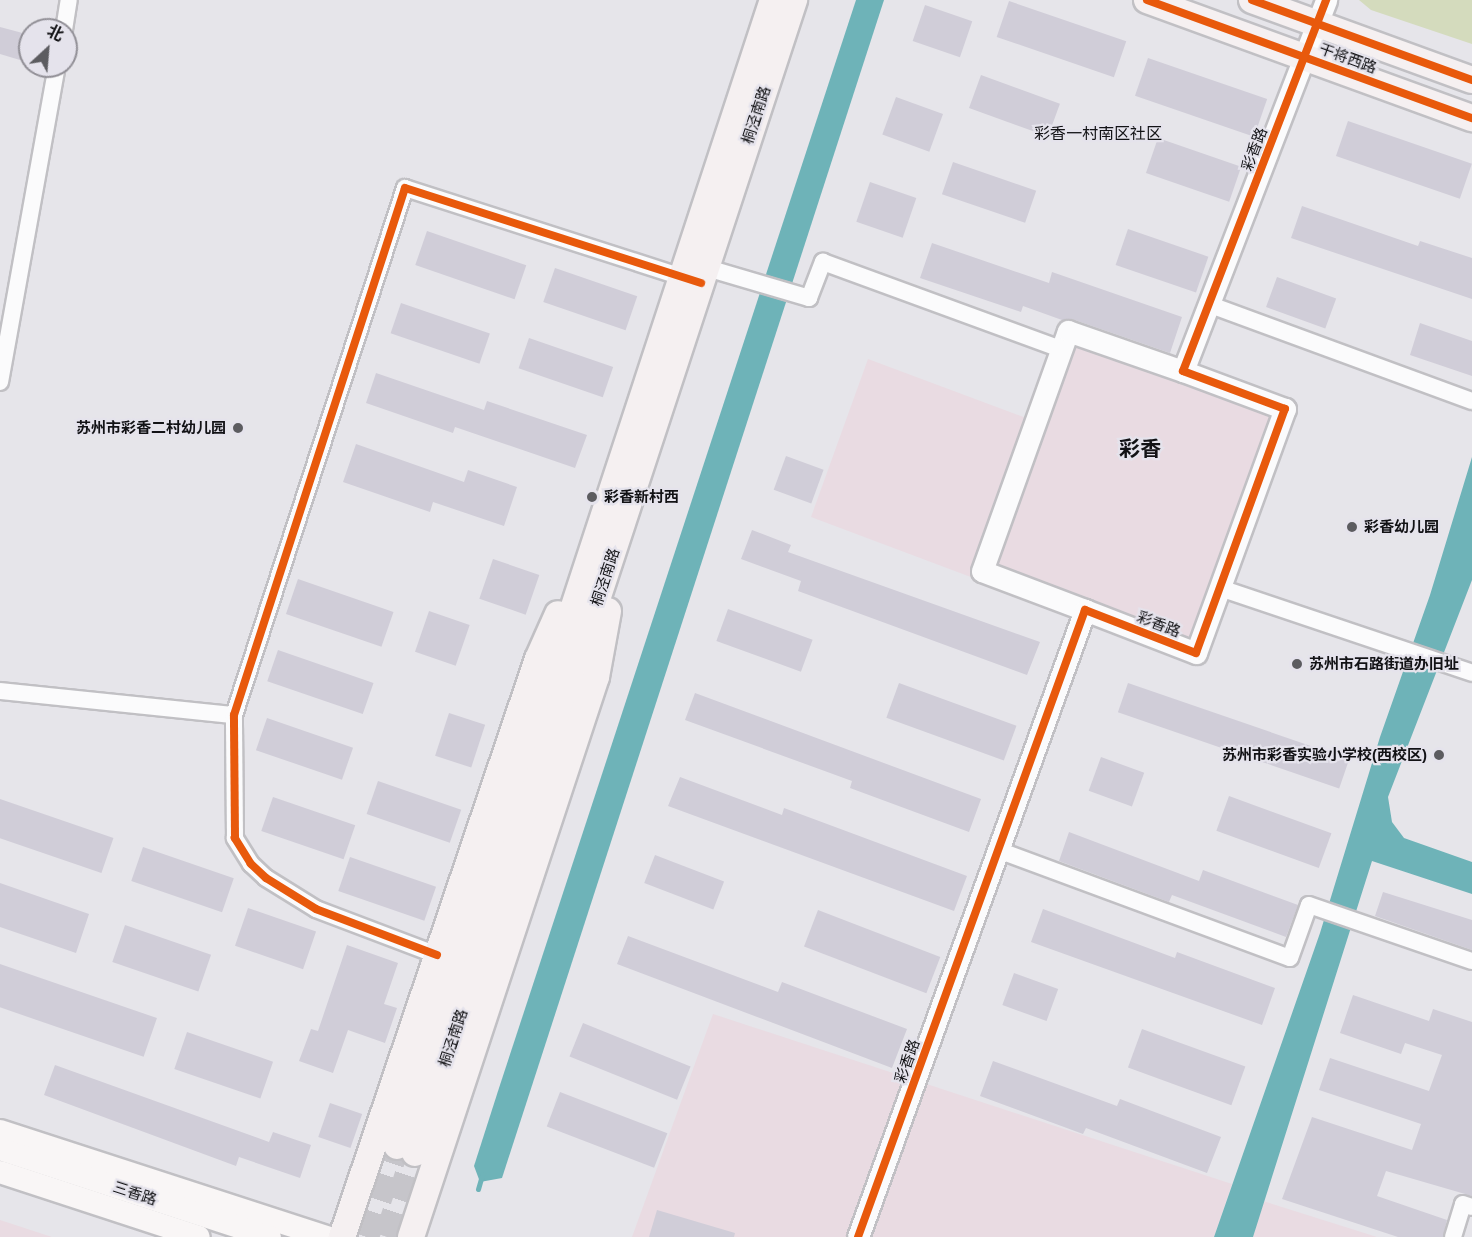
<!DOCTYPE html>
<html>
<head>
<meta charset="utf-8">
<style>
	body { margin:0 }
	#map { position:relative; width:1472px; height:1237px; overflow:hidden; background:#e6e5ea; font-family:Helvetica,"Noto Sans SC",sans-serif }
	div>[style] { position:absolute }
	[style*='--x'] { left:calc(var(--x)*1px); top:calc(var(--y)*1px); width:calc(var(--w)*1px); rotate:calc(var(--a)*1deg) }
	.commercial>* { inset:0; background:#e9dbe2 }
	.green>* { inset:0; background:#d4dbbd }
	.water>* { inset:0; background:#6eb3b8 }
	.stream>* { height:5px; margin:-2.5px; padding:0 2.5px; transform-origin:2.5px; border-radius:2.5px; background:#6eb3b8 }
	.building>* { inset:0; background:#d0cdd8; transform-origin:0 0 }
	.primary-tunnel>* { height:26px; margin-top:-13px; transform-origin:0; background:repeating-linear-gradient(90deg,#c6c5ca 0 26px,transparent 0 39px) }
	.roads { filter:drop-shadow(2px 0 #c1c0c4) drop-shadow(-2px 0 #c1c0c4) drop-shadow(0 2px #c1c0c4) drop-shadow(0 -2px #c1c0c4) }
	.minor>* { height:16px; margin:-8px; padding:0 8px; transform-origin:8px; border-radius:8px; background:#fbfbfc }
	.tertiary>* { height:21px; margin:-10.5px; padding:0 10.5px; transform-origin:10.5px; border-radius:10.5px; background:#fbfbfc }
	.secondary>* { height:22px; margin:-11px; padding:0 11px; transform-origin:11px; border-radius:11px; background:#f9f6f6 }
	.primary>* { height:26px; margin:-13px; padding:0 13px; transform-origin:13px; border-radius:13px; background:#f5f0f1 }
	.cycleway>* { height:8px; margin:-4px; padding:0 4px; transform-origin:4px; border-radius:4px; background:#e8590c }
	.dots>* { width:16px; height:16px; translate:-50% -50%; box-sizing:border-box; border:3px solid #e5e3ec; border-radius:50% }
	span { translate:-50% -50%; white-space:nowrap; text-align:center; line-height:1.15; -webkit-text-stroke:4.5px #e5e3ec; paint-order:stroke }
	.street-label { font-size:15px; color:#121215 }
	.poi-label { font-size:15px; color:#121215; font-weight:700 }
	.right { translate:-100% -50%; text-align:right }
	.left { translate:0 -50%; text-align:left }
	.neighbourhood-label { font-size:16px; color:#121215 }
	.district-label { font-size:21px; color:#121215; font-weight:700 }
	.north { position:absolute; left:18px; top:18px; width:60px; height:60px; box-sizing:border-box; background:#e5e3ec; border:2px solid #918f96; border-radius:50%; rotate:26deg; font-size:16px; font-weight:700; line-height:24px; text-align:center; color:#121215 }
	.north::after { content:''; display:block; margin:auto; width:21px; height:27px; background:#5c5c60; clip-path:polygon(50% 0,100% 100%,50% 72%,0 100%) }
</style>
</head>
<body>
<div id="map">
	<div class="commercial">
		<div style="clip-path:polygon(1064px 321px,1297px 405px,1203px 664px,811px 517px,868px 359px,1029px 419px)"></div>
		<div style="clip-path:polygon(713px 1014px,1232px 1184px,1214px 1237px,632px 1237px)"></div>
		<div style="clip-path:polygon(1263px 1201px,1377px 1237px,1253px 1237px)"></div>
		<div style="clip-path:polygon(0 1220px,52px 1237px,0 1237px)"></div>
	</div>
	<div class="green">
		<div style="clip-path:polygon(1359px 0,1472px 0,1472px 44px,1371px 10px)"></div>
	</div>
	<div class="water">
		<div style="clip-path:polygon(856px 0,884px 0,502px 1178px,480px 1182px,474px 1166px,499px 1088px)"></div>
		<div style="clip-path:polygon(1472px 457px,1472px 580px,1388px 797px,1392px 822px,1404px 838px,1472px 862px,1472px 894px,1372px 861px,1253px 1237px,1214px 1237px,1320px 933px,1380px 737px,1430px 595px)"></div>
	</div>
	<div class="stream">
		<div style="--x:478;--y:1189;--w:15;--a:-74"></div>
	</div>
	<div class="building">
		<div style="left:1009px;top:1px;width:124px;height:38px;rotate:19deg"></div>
		<div style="left:925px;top:5px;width:50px;height:38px;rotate:19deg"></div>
		<div style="clip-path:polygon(0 27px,30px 35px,30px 63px,0 54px)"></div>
		<div style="left:1148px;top:58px;width:126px;height:40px;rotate:19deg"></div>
		<div style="left:981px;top:75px;width:84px;height:35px;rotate:20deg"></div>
		<div style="left:896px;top:97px;width:50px;height:40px;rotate:20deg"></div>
		<div style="left:1348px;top:121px;width:131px;height:37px;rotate:19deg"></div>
		<div style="left:1158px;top:138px;width:88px;height:37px;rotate:19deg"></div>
		<div style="left:953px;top:162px;width:88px;height:34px;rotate:19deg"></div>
		<div style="left:870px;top:182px;width:49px;height:42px;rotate:19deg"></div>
		<div style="clip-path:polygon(1302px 206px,1418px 246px,1420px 241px,1472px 258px,1472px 299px,1291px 238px)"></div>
		<div style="left:1128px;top:229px;width:85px;height:38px;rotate:19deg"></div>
		<div style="left:427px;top:231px;width:105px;height:36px;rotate:19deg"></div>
		<div style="clip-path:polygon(932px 243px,1049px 283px,1052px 272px,1182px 317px,1170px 353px,1072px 319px,1062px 320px,1023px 306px,1021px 312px,920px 278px)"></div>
		<div style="left:555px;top:268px;width:87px;height:36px;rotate:19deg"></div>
		<div style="left:1277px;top:277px;width:63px;height:32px;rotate:20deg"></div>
		<div style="left:401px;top:303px;width:94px;height:32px;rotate:19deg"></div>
		<div style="clip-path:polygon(1420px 323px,1472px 341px,1472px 376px,1410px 355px)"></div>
		<div style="left:529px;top:338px;width:89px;height:32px;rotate:19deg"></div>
		<div style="clip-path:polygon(376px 373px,484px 410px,487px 401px,587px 435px,575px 468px,455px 427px,453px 433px,366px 403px)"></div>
		<div style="clip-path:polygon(356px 444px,464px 482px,468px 470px,517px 487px,504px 526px,433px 502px,430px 512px,343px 482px)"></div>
		<div style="left:786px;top:456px;width:40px;height:36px;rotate:20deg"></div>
		<div style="clip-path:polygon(752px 530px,791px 545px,788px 552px,1040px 642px,1027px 675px,798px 591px,801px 581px,741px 559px)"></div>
		<div style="left:493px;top:559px;width:49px;height:42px;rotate:19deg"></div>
		<div style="left:298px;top:579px;width:101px;height:37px;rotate:19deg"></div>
		<div style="left:728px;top:609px;width:90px;height:34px;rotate:20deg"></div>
		<div style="left:429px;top:611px;width:43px;height:43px;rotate:19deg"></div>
		<div style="left:278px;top:650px;width:101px;height:33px;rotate:19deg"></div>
		<div style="left:899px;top:683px;width:125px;height:37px;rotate:20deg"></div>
		<div style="left:1128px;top:683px;width:234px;height:31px;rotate:19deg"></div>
		<div style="clip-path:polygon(695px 693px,981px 799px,969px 832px,850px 788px,852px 781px,685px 720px)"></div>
		<div style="left:449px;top:713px;width:38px;height:45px;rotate:18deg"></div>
		<div style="left:267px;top:718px;width:91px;height:34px;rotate:19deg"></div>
		<div style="left:1101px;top:757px;width:46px;height:36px;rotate:20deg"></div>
		<div style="clip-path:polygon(680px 777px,782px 815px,784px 808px,967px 876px,954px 911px,668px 806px)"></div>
		<div style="left:378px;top:781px;width:88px;height:35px;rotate:19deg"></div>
		<div style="left:1229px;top:796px;width:109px;height:37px;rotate:20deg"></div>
		<div style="left:273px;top:797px;width:87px;height:36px;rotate:19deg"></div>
		<div style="left:0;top:799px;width:120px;height:37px;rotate:19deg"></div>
		<div style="clip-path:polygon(1069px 832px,1199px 881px,1203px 870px,1298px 905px,1286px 937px,1172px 895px,1169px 902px,1059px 861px)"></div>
		<div style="left:143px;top:847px;width:96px;height:36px;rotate:19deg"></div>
		<div style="left:655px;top:855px;width:74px;height:30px;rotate:21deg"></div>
		<div style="left:350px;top:857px;width:91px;height:36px;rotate:19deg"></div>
		<div style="clip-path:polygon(0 883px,89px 914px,76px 953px,0 927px)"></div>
		<div style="clip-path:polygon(1383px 892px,1472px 920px,1472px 950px,1375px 916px)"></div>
		<div style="left:248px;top:908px;width:72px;height:40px;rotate:19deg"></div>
		<div style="clip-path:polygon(1043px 909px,1175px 958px,1177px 952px,1275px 988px,1262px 1025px,1031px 942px)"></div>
		<div style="left:818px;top:910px;width:131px;height:39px;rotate:21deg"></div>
		<div style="left:125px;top:925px;width:91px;height:39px;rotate:19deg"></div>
		<div style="clip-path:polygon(628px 936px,778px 992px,782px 982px,907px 1029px,892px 1068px,617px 964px)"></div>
		<div style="clip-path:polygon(347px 945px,398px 963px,384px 1004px,397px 1008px,385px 1043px,348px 1030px,333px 1073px,299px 1061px,311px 1029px,318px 1031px)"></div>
		<div style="left:0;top:964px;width:166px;height:41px;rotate:19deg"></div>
		<div style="left:1014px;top:973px;width:47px;height:34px;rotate:20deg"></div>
		<div style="clip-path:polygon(1353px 995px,1429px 1021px,1433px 1009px,1472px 1022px,1472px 1196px,1386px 1171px,1377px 1196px,1447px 1220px,1443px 1237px,1398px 1237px,1282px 1199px,1312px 1117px,1412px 1150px,1421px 1124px,1319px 1090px,1330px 1058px,1429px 1091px,1442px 1055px,1405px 1043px,1401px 1054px,1340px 1033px)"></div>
		<div style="left:583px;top:1023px;width:116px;height:36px;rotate:22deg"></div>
		<div style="left:1142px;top:1029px;width:110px;height:41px;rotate:20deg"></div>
		<div style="left:187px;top:1032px;width:91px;height:39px;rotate:19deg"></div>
		<div style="clip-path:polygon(993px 1061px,1117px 1106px,1120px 1099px,1221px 1137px,1207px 1173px,1086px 1128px,1083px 1134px,980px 1096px)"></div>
		<div style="clip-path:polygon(55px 1065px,269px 1142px,273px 1132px,311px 1145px,300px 1178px,239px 1157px,236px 1166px,44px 1095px)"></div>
		<div style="left:560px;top:1092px;width:115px;height:37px;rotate:21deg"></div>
		<div style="left:330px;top:1103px;width:34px;height:36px;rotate:19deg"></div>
		<div style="clip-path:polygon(657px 1210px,735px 1233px,734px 1237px,649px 1237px)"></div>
	</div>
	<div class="primary-tunnel">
		<div style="--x:366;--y:1237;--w:96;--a:-71.2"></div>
		<div style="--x:387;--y:1237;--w:89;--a:-71.6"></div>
	</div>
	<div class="roads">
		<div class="minor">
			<div style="--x:64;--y:30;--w:30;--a:-81"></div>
			<div style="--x:697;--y:265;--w:117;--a:16.4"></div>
			<div style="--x:809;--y:298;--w:39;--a:-69"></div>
			<div style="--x:823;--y:262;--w:253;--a:20.1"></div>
			<div style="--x:1208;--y:304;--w:281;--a:20.2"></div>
			<div style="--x:0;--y:382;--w:321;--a:-79.8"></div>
			<div style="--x:1220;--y:588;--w:266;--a:18.6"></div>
			<div style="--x:0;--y:691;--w:235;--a:5.9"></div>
			<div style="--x:998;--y:850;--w:311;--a:20.3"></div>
			<div style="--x:1290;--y:958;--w:56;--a:-70.3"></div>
			<div style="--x:1309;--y:905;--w:172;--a:19"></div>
			<div style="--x:437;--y:955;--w:129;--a:-159.2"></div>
			<div style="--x:316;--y:909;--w:59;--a:-148.2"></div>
			<div style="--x:266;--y:878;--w:21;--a:-137"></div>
			<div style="--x:251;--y:864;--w:31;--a:-122"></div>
			<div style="--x:235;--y:838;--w:123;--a:-90.5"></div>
			<div style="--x:234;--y:715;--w:554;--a:-72.02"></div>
			<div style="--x:405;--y:188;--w:301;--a:17.8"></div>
			<div style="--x:1453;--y:1237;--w:34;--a:-73"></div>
			<div style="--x:1463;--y:1204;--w:9;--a:18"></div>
		</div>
		<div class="tertiary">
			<div style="--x:1085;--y:610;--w:110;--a:-159.3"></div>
			<div style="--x:982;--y:571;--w:255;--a:-70.3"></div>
			<div style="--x:1068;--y:331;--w:122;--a:19.2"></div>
			<div style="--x:858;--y:1237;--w:667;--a:-70.1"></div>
			<div style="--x:1085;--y:610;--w:119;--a:21.2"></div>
			<div style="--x:1196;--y:653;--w:260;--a:-70"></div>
			<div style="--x:1285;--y:409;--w:109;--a:-159.6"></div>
			<div style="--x:1183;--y:371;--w:398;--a:-68.9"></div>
		</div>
		<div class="secondary">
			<div style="--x:0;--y:1131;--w:344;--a:18"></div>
			<div style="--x:0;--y:1149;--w:284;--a:18.1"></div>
			<div style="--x:0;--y:1172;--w:209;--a:18.1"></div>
		</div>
		<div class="primary">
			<div style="--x:1147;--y:0;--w:346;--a:20"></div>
			<div style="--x:1252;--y:0;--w:234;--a:20"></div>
			<div style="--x:397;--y:1146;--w:1206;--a:-71.84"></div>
			<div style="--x:415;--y:1153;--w:1214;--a:-71.8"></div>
			<div style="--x:342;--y:1237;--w:610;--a:-71.27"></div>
			<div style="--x:538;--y:659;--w:49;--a:-66"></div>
			<div style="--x:411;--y:1237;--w:590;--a:-71.72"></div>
			<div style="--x:596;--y:677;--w:67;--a:-79.7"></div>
		</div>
	</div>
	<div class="cycleway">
		<div style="--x:1147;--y:0;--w:346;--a:20"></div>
		<div style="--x:1252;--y:0;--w:234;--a:20"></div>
		<div style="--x:437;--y:955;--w:129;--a:-159.2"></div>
		<div style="--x:316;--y:909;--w:59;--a:-148.2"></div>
		<div style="--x:266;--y:878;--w:21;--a:-137"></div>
		<div style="--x:251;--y:864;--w:31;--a:-122"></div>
		<div style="--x:235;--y:838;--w:123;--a:-90.5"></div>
		<div style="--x:234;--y:715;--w:554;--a:-72.02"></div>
		<div style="--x:405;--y:188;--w:311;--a:17.8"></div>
		<div style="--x:858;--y:1237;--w:667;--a:-70.1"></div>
		<div style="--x:1085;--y:610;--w:119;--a:21.2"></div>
		<div style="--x:1196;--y:653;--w:260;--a:-70"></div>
		<div style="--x:1285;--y:409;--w:109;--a:-159.6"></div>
		<div style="--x:1183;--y:371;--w:398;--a:-68.9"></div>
	</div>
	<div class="dots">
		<div style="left:238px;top:428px;background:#5c5c60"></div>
		<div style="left:592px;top:497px;background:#5c5c60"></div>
		<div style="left:1352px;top:527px;background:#5c5c60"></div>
		<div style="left:1297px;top:664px;background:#5c5c60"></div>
		<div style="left:1439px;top:755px;background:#5c5c60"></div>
	</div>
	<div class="street-label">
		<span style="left:1348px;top:58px;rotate:20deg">干将西路</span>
		<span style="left:756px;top:115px;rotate:-72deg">桐泾南路</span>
		<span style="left:1254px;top:149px;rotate:-69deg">彩香路</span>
		<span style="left:605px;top:577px;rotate:-72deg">桐泾南路</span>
		<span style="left:1159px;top:624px;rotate:21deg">彩香路</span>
		<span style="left:453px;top:1038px;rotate:-72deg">桐泾南路</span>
		<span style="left:907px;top:1061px;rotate:-70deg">彩香路</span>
		<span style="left:135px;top:1193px;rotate:18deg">三香路</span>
	</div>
	<div class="poi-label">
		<span class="right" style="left:226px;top:428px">苏州市彩香二村幼儿园</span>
		<span class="left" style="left:604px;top:497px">彩香新村西</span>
		<span class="left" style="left:1364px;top:527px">彩香幼儿园</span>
		<span class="left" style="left:1309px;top:664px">苏州市石路街道办旧址</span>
		<span class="right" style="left:1427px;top:755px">苏州市彩香实验小学校(西校区)</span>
	</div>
	<div class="neighbourhood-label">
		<span style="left:1098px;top:134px">彩香一村南区社区</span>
	</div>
	<div class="district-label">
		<span style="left:1140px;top:449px">彩香</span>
	</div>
	<div class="north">北</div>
</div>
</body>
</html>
